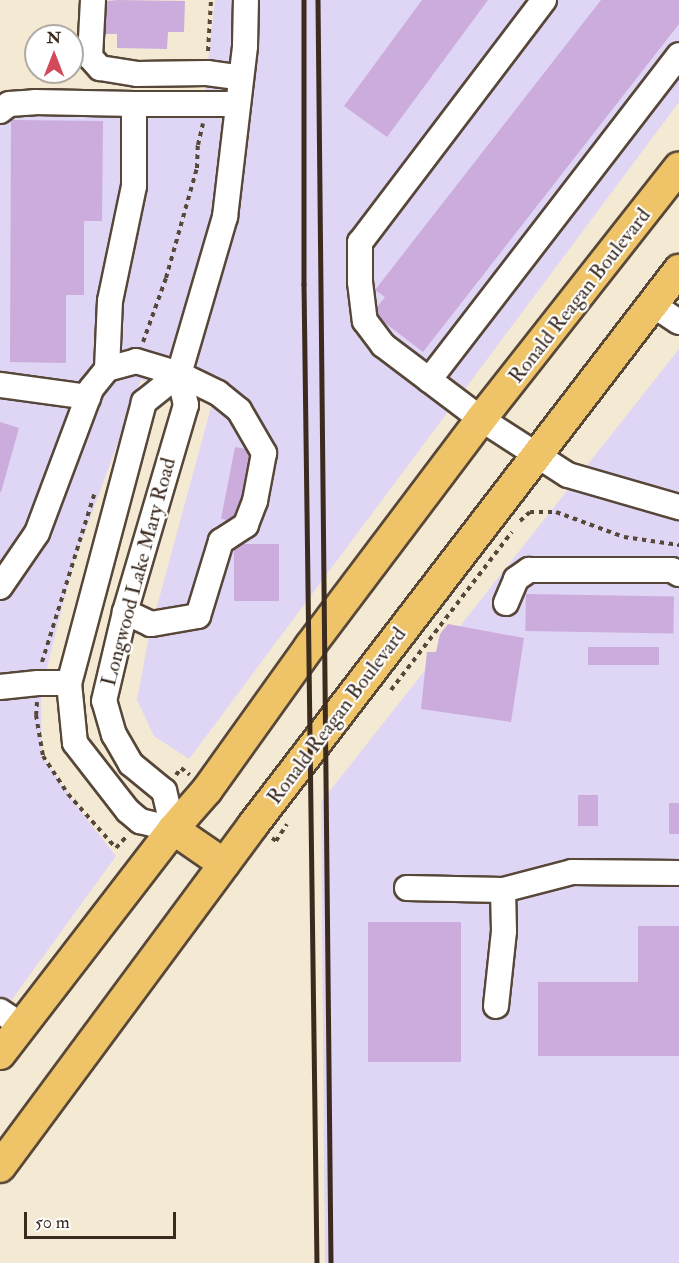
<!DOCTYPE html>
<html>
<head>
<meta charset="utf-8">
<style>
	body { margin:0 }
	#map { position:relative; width:679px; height:1263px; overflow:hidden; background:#f4e9d2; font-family:"IM FELL Double Pica",serif }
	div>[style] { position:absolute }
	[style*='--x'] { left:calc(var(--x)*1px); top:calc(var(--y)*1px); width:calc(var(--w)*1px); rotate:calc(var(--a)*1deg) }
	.built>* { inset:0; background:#dfd5f5 }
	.building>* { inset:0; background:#cbacdc; transform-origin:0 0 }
	.path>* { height:4px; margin-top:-2px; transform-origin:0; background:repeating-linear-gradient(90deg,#574739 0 4.5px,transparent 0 9px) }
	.roads { filter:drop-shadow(2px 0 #574739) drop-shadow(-2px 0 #574739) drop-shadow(0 2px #574739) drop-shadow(0 -2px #574739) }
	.minor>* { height:24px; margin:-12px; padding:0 12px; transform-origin:12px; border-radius:12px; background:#fff }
	.major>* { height:30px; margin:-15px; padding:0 15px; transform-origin:15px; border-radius:15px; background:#efc469 }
	.rail>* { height:4.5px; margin:-2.25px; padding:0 2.25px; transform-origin:2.25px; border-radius:2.25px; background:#3b2a1e }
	span { translate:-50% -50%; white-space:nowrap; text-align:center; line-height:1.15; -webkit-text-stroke:4.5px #fff; paint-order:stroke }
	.street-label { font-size:21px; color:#3b2a1e }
	.north { position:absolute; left:24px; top:24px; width:60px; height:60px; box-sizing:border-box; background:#fff; border:2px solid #b1aaa5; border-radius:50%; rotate:0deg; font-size:16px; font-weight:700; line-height:24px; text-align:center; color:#3b2a1e }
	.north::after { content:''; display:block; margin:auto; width:21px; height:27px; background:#d1495b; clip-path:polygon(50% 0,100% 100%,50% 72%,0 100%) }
	.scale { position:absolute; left:24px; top:1212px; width:152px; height:27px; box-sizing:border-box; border:3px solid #3b2a1e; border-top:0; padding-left:8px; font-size:18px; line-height:21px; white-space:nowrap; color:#3b2a1e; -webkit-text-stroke:4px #fff; paint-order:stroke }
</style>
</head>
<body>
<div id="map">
	<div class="built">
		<div style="clip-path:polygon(215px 0,236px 0,235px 45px,214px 214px,171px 365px,151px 382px,141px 380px,73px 564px,41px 692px,42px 756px,78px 808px,116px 856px,0 1016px,0 101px,204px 97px)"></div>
		<div style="clip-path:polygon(257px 0,679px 0,679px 102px,189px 759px,154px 736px,137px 700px,149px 636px,213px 400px,191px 373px)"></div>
		<div style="clip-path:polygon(679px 349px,679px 498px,585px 468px)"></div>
		<div style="clip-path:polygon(569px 488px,679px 521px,679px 1263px,325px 1263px,321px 802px)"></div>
	</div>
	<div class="building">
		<div style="clip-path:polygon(118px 0,185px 1px,184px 32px,168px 32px,167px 49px,117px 48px,117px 34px,105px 34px,106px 1px)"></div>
		<div style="clip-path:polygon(422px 0,488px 0,387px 137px,344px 106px)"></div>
		<div style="clip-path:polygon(601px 0,679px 0,679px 24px,423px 352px,372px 313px,385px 297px,375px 290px)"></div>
		<div style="clip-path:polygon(11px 120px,103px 121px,102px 221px,84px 221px,84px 295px,66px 295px,66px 363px,10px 362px)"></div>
		<div style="clip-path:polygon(0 422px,19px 428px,1px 492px,0 492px)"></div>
		<div style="left:235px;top:447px;width:20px;height:73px;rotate:11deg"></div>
		<div style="left:234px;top:544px;width:45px;height:57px"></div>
		<div style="left:526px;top:594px;width:148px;height:37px;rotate:1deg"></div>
		<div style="clip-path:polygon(448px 624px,524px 638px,511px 722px,421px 709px,427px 652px,436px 652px,440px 634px)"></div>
		<div style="left:588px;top:647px;width:71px;height:18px"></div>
		<div style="left:578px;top:795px;width:20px;height:31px"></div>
		<div style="left:669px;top:803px;width:10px;height:31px"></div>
		<div style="left:368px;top:922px;width:93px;height:140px"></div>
		<div style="clip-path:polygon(638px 926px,679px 926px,679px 1056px,538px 1056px,538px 982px,638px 982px)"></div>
	</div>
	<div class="path">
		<div style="--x:208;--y:51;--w:51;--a:-86.6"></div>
		<div style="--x:143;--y:342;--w:68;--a:-70.2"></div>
		<div style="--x:166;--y:278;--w:114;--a:-74.3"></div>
		<div style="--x:197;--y:168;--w:23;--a:-88"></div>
		<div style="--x:198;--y:145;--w:22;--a:-77"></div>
		<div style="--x:520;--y:521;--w:13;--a:-42"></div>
		<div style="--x:530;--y:512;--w:26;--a:0"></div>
		<div style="--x:556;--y:512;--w:72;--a:20.2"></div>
		<div style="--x:624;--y:537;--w:56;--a:8.3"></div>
		<div style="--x:42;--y:662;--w:178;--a:-72.7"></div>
		<div style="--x:391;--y:690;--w:199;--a:-52.6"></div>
		<div style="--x:37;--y:702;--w:13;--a:94"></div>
		<div style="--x:36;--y:715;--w:42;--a:80.3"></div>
		<div style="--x:43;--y:756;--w:45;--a:56.7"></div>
		<div style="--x:68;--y:794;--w:72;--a:48.4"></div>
		<div style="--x:116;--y:848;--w:15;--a:-48"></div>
		<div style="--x:176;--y:775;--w:9;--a:-54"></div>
		<div style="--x:181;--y:768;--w:11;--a:38"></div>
		<div style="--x:272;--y:838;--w:5;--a:37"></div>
		<div style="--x:276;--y:841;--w:20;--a:-57"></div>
	</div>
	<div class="roads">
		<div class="minor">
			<div style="--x:93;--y:0;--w:57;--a:93"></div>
			<div style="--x:90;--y:57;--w:15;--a:48"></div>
			<div style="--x:100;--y:68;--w:37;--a:9"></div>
			<div style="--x:137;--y:74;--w:70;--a:-0.8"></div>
			<div style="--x:207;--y:73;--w:34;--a:8"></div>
			<div style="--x:544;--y:0;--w:304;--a:127.2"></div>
			<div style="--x:360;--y:242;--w:40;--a:90"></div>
			<div style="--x:360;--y:282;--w:39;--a:83"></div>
			<div style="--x:365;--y:321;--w:30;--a:53"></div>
			<div style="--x:383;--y:345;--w:123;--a:37.1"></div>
			<div style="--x:481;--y:419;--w:103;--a:32.8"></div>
			<div style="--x:568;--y:475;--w:116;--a:16.1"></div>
			<div style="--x:0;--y:111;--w:11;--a:-38"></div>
			<div style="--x:9;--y:104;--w:26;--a:-4"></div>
			<div style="--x:35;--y:102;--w:99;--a:1.2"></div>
			<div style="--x:652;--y:304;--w:32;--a:34"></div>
			<div style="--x:107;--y:369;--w:68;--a:-87.5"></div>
			<div style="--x:110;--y:301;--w:117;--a:-78.2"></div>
			<div style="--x:134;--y:186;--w:82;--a:-90"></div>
			<div style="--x:134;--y:104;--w:104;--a:0"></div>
			<div style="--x:179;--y:374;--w:45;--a:141.3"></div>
			<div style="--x:144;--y:402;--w:291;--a:104.9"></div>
			<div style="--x:69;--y:683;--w:60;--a:84.3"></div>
			<div style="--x:75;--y:743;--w:86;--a:52.1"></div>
			<div style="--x:128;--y:811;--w:16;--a:40"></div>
			<div style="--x:140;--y:821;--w:34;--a:14"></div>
			<div style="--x:173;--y:829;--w:39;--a:-103"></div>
			<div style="--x:164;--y:791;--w:43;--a:-140.7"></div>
			<div style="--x:131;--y:764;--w:34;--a:-120"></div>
			<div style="--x:114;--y:735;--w:35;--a:-106"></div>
			<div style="--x:104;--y:701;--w:91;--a:-76.7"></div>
			<div style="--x:125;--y:612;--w:216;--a:-73.6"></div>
			<div style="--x:186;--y:405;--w:32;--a:-103"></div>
			<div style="--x:179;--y:374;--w:164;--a:-73.7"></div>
			<div style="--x:225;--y:217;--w:172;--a:-83.3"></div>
			<div style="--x:245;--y:46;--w:46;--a:-88.8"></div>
			<div style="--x:429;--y:380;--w:410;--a:-52.4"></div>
			<div style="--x:0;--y:385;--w:89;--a:7.8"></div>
			<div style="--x:0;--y:587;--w:65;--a:-55.6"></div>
			<div style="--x:37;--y:533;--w:154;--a:-69.4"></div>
			<div style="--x:91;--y:389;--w:26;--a:-51"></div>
			<div style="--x:107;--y:369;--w:30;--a:-15"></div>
			<div style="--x:136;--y:361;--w:45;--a:16.8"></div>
			<div style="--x:179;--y:374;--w:43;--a:26"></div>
			<div style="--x:218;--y:393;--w:27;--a:39"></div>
			<div style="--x:239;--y:410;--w:50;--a:59.8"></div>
			<div style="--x:264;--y:453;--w:49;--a:100.6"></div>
			<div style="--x:255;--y:501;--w:26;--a:111"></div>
			<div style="--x:246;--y:525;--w:30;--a:147"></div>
			<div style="--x:221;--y:541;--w:78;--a:107"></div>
			<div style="--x:198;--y:616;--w:48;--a:170.3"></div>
			<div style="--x:151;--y:624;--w:29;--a:-155"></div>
			<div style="--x:506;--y:603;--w:26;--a:-67"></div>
			<div style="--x:516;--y:579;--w:16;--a:-35"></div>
			<div style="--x:529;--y:570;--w:143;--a:0"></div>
			<div style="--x:672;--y:570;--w:8;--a:30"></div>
			<div style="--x:0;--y:687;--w:38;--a:-6"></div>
			<div style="--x:38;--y:683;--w:31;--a:0"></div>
			<div style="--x:407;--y:888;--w:96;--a:1.2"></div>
			<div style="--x:503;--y:890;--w:71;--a:-14.6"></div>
			<div style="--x:572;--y:872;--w:107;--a:0.5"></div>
			<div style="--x:496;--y:1006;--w:75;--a:-83.9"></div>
			<div style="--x:504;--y:931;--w:41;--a:-91.4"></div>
			<div style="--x:0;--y:1011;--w:27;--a:34"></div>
		</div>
		<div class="major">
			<div style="--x:173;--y:829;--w:62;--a:34.5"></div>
			<div style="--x:0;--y:1054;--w:284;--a:-52.4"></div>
			<div style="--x:173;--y:829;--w:52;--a:-48.9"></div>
			<div style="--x:207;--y:790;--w:177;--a:-54.4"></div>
			<div style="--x:310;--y:646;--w:284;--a:-53"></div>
			<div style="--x:481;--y:419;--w:320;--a:-51.8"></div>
			<div style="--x:0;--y:1167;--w:425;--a:-53.5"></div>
			<div style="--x:253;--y:825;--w:700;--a:-52.49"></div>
		</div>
	</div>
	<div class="rail">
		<div style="--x:304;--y:0;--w:284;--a:90"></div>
		<div style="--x:304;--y:284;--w:979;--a:89.24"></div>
		<div style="--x:318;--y:0;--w:1263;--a:89.41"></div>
	</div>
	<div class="street-label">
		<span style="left:580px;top:296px;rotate:-52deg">Ronald Reagan Boulevard</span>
		<span style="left:139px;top:572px;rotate:-75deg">Longwood Lake Mary Road</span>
		<span style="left:337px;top:716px;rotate:-53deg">Ronald Reagan Boulevard</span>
	</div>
	<div class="north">N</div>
	<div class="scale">50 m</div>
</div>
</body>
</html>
